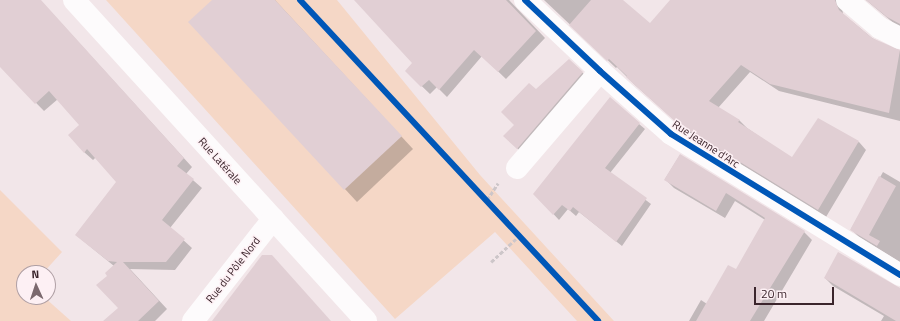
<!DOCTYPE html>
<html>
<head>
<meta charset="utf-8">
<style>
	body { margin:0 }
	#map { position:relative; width:900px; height:321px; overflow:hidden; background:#f2e6e9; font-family:"Titillium Web",sans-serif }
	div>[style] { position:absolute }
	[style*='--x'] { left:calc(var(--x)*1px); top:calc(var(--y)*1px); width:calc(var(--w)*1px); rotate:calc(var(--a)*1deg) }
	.green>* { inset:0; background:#f5d7c6 }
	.shadow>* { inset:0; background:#0003 }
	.building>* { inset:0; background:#e1cfd4 }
	.path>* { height:2.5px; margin-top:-1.25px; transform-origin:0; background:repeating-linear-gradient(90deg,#cdc6c9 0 4px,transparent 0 6px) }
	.minor>* { height:22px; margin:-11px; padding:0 11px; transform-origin:11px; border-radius:11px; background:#fdfbfc }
	.cycleway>* { height:6px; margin:-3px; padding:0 3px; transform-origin:3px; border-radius:3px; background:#0057b8 }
	span { translate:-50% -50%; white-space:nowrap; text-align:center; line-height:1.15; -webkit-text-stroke:3px #fdf0f4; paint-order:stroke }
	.street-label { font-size:11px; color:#3b252c }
	.north { position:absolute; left:16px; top:265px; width:40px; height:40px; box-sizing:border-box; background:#fdf0f4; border:1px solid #af9fa4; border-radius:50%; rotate:357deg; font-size:11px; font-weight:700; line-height:16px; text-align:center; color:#3b252c }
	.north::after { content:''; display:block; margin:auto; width:14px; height:18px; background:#7b696e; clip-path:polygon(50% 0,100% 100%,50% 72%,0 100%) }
	.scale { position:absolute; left:754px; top:287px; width:80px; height:18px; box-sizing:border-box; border:2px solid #3b252c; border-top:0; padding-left:5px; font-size:12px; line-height:14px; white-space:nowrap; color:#3b252c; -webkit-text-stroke:3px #fdf0f4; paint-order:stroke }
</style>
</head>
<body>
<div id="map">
	<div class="green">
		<div style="clip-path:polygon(106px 0,337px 0,480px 175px,614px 321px,577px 321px,495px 232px,395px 319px)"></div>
		<div style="clip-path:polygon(0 190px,62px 252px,43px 273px,24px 273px,24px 297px,44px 297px,71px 321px,0 321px)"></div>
	</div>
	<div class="shadow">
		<div style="clip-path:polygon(0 0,40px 0,192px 167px,186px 174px,202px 188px,170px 228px,192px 248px,175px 270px,130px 269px,167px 309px,155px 321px,121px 321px,119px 308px,108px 276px,114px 266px,76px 235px,117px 182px,96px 157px,93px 160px,84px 152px,80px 125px,58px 99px,44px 111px,0 66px)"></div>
		<div style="clip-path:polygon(214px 0,275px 0,413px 149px,357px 202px,190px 22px)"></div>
		<div style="clip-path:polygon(355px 0,509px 0,545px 38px,506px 79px,482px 56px,447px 97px,437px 87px,430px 94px,406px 71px,413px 63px)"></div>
		<div style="clip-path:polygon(544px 0,621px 0,650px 25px,671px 0,845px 0,842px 7px,843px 14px,872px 38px,894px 50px,900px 51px,900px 121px,779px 91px,750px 72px,718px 108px,739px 120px,747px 128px,792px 159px,859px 142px,866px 150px,826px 217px,688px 132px,635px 85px,617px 67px,616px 68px)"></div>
		<div style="clip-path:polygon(866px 0,900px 0,900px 27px,896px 25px)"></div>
		<div style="clip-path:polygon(569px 60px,587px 77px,522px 153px,505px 136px,515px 125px,536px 91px)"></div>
		<div style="clip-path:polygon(639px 124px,645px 129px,610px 173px,651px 204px,622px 246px,579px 212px,576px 216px,568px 209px,559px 220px,535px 194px)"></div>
		<div style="clip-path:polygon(680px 155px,804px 232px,812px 240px,764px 321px,689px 321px,701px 300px,707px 304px,736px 271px,765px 220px,735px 201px,725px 218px,674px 188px,665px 179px)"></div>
		<div style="clip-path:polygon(883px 172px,900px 182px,900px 262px,859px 237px,851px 229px)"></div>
		<div style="clip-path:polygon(825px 278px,900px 288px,900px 321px,881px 321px,884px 316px,833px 286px)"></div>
	</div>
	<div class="building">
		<div style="clip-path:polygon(0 0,41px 0,184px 158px,177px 166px,194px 179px,162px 220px,185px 239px,166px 262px,123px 262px,159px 301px,138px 321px,103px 321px,118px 308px,96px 285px,107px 276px,105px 273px,117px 262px,108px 261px,75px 235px,116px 182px,87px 149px,84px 153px,68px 135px,79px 125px,49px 91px,35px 104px,0 67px)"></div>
		<div style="clip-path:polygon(212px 0,275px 0,402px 136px,344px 190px,188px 22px)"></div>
		<div style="clip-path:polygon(354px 0,506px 0,536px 31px,498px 72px,474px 50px,439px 90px,429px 80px,421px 87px,405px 71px,412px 63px)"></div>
		<div style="clip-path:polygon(591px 0,623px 0,650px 23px,670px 0,835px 0,839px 10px,872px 38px,900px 50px,889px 113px,770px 84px,741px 65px,709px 101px,740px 120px,738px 122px,792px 157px,818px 118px,859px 141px,818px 210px,678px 124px,626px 77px,627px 76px,609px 59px,607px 61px,569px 25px)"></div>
		<div style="clip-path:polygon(866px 0,900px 0,900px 24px,887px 17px)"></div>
		<div style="clip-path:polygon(569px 59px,583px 72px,517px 149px,503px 136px,514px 125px,501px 112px,529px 83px,536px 89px)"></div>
		<div style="clip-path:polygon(610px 97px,640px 123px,605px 168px,647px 198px,616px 242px,573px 207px,570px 211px,562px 205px,553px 215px,533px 194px)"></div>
		<div style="clip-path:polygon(680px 154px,805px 231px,750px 321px,696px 321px,728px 265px,736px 269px,765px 218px,726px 193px,716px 211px,664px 180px)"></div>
		<div style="clip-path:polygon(879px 176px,896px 186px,869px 235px,880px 241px,877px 246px,850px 230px)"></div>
		<div style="clip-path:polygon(838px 252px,900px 288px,900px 321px,896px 321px,824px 278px)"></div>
		<div style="clip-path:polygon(262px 255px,272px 255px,331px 321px,212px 321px)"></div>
	</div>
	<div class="path">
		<div style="--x:487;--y:200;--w:20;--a:-57"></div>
		<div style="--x:491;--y:262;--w:38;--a:-43"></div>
	</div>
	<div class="minor">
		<div style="--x:74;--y:0;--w:434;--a:47.7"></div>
		<div style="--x:525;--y:0;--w:103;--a:43.4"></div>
		<div style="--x:600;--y:71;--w:95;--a:41.6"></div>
		<div style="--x:671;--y:134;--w:269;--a:31.6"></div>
		<div style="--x:847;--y:0;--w:43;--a:40.3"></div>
		<div style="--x:880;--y:28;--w:22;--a:27"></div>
		<div style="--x:517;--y:168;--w:128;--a:-49.4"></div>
		<div style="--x:193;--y:321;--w:130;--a:-51.9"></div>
	</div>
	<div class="cycleway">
		<div style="--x:300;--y:0;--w:438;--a:47.1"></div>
		<div style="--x:525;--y:0;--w:103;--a:43.4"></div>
		<div style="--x:600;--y:71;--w:95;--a:41.6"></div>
		<div style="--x:671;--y:134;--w:269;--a:31.6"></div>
	</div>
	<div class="street-label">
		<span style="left:706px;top:144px;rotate:33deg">Rue Jeanne d'Arc</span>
		<span style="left:220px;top:161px;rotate:48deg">Rue Latérale</span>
		<span style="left:233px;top:270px;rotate:-52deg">Rue du Pôle Nord</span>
	</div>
	<div class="north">N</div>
	<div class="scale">20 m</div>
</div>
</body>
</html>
